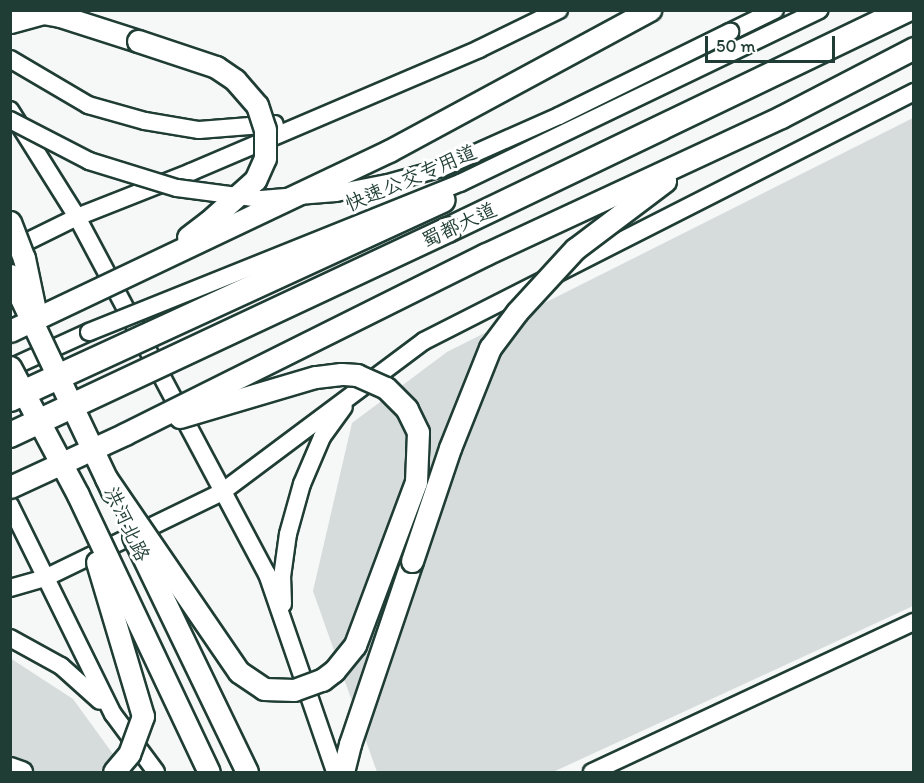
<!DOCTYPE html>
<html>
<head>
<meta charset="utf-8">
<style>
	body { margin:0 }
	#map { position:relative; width:924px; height:783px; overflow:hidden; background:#f6f7f7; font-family:Itim,"LXGW WenKai TC",sans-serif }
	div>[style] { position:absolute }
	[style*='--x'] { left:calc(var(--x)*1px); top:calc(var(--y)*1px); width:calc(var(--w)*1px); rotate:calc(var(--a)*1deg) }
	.green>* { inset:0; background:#d6dcdb }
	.roads { filter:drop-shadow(2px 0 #1f3d34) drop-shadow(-2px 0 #1f3d34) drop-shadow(0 2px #1f3d34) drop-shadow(0 -2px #1f3d34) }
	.minor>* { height:16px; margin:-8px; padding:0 8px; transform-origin:8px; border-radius:8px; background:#fff }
	.major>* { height:21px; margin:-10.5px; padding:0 10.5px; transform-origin:10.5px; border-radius:10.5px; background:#fff }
	.highway>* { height:24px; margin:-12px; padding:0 12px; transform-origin:12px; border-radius:12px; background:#fff }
	.bridges { filter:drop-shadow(2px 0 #1f3d34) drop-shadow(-2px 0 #1f3d34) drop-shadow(0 2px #1f3d34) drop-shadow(0 -2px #1f3d34) }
	.minor-bridge>* { height:16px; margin:-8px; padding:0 8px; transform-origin:8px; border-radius:8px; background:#fff }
	.major-bridge>* { height:21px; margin:-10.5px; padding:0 10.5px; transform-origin:10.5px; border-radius:10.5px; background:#fff }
	.highway-bridge>* { height:24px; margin:-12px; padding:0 12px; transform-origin:12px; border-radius:12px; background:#fff }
	span { translate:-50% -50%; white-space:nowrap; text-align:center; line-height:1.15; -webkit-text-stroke:6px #fff; paint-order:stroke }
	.street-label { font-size:20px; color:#1f3d34 }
	.frame { position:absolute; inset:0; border:12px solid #1f3d34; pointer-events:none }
	.scale { position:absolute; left:705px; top:36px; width:130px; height:27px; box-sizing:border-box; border:3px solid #1f3d34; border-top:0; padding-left:8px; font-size:18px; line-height:21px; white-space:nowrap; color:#1f3d34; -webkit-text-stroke:4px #fff; paint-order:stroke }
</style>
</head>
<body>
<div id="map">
	<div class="green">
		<div style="clip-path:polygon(913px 118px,913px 606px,553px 772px,377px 772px,313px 591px,352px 423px,447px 352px)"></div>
		<div style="clip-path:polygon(10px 658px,73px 699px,126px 772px,11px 772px)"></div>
	</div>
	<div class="roads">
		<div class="minor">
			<div style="--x:730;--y:32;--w:50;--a:-26.1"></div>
			<div style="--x:10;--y:59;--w:91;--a:30.5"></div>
			<div style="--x:88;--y:105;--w:59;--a:15.7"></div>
			<div style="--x:145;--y:121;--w:55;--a:9.5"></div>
			<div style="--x:199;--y:130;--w:76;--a:-4.5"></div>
			<div style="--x:10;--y:110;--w:126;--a:57.9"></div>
			<div style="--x:77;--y:217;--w:404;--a:62"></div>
			<div style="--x:267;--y:574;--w:209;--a:71"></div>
			<div style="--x:10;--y:250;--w:75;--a:-26.2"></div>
			<div style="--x:77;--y:217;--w:123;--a:-21.5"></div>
			<div style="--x:191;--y:172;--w:313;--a:-23.1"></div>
			<div style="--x:479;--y:49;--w:89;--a:-26"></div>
			<div style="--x:10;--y:368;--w:87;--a:-24.5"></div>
			<div style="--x:10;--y:505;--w:233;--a:63.8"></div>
			<div style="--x:113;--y:714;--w:72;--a:53.4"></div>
			<div style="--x:10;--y:588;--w:36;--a:-16"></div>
			<div style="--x:45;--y:578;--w:197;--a:-25.9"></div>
			<div style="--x:222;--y:492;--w:252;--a:-36.8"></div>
			<div style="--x:424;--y:341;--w:550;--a:-26.94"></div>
			<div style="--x:283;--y:604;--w:27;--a:-92"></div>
			<div style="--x:282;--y:577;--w:43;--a:-82.1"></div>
			<div style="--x:288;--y:534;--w:52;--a:-74.4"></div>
			<div style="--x:302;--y:484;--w:51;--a:-66.9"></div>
			<div style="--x:322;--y:437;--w:37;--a:-54"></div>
			<div style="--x:10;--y:638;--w:58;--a:28.8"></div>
			<div style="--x:61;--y:666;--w:52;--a:41.9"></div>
			<div style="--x:592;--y:772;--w:355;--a:-25"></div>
		</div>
		<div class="major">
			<div style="--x:10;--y:22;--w:34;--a:-15"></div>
			<div style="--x:43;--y:13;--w:17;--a:10"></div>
			<div style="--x:60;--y:16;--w:82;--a:17.8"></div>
			<div style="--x:10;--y:768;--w:12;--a:20"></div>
			<div style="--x:343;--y:772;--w:29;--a:-76"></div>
			<div style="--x:350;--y:744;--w:193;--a:-71.3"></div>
		</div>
		<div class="highway">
			<div style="--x:448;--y:230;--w:508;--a:-25.66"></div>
		</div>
	</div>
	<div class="bridges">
		<div class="minor-bridge">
			<div style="--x:10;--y:120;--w:89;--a:27.4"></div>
			<div style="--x:89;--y:161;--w:92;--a:17.1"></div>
			<div style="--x:177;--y:188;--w:85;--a:7.5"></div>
			<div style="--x:261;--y:199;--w:75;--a:-4.6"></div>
			<div style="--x:336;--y:193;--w:53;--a:-10.9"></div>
			<div style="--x:388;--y:183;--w:56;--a:-15.5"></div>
			<div style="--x:442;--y:168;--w:128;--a:-24"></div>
			<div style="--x:559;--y:116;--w:191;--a:-26.2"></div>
			<div style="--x:89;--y:332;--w:400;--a:-21.9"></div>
			<div style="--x:460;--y:183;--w:399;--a:-25.7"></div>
		</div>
		<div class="major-bridge">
			<div style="--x:138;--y:41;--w:82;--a:18.4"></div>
			<div style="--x:216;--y:67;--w:23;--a:34"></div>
			<div style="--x:235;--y:80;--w:33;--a:49"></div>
			<div style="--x:257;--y:105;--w:25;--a:72"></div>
			<div style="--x:265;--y:129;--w:29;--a:90"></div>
			<div style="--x:265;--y:158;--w:24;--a:114"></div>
			<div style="--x:255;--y:180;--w:63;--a:138.2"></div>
			<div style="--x:208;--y:222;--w:25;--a:143"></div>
			<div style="--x:10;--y:222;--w:39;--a:69"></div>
			<div style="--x:24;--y:258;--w:49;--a:78.2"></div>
			<div style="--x:10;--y:275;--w:239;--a:64.7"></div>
			<div style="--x:10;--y:331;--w:420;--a:-25.4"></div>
			<div style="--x:389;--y:151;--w:297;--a:-28.4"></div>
			<div style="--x:10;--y:367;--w:145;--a:62"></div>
			<div style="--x:78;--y:495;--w:306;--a:64.7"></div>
			<div style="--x:106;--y:478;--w:235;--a:55.6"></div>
			<div style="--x:239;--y:672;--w:30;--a:34"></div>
			<div style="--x:264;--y:689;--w:30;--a:2"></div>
			<div style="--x:294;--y:690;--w:30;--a:-20"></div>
			<div style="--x:322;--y:680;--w:15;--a:-37"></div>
			<div style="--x:334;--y:671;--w:33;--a:-51"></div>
			<div style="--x:355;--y:645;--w:174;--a:-69.5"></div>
			<div style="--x:416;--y:482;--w:50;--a:-87.7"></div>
			<div style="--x:418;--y:432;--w:25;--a:-116"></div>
			<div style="--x:407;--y:409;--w:30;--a:-135"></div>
			<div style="--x:386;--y:388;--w:32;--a:-156"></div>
			<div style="--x:357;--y:375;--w:16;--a:-176"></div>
			<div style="--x:341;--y:374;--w:26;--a:173"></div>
			<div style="--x:315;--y:377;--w:141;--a:163.5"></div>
			<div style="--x:10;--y:487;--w:127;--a:-24.7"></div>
			<div style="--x:125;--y:434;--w:403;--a:-26.5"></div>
			<div style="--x:486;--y:254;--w:325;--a:-24.9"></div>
			<div style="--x:781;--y:117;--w:150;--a:-27.4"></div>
			<div style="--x:133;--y:536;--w:262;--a:64.2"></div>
			<div style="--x:412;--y:561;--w:119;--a:-71.4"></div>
			<div style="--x:450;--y:448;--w:108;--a:-68.2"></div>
			<div style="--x:490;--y:348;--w:45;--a:-53.1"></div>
			<div style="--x:517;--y:312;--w:86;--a:-47.4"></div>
			<div style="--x:575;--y:249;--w:113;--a:-37.1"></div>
			<div style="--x:97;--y:562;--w:161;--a:73.4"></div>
			<div style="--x:143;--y:716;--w:40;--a:110.2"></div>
			<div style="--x:129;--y:754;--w:23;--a:130"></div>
		</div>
		<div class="highway-bridge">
			<div style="--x:10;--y:399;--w:476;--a:-24.7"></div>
			<div style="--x:10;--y:435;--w:484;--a:-25.1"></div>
		</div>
	</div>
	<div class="street-label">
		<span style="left:411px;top:178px;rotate:-23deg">快速公交专用道</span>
		<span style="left:459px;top:225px;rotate:-25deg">蜀都大道</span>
		<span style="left:127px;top:524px;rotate:65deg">洪河北路</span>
	</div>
	<div class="frame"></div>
	<div class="scale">50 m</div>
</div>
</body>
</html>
